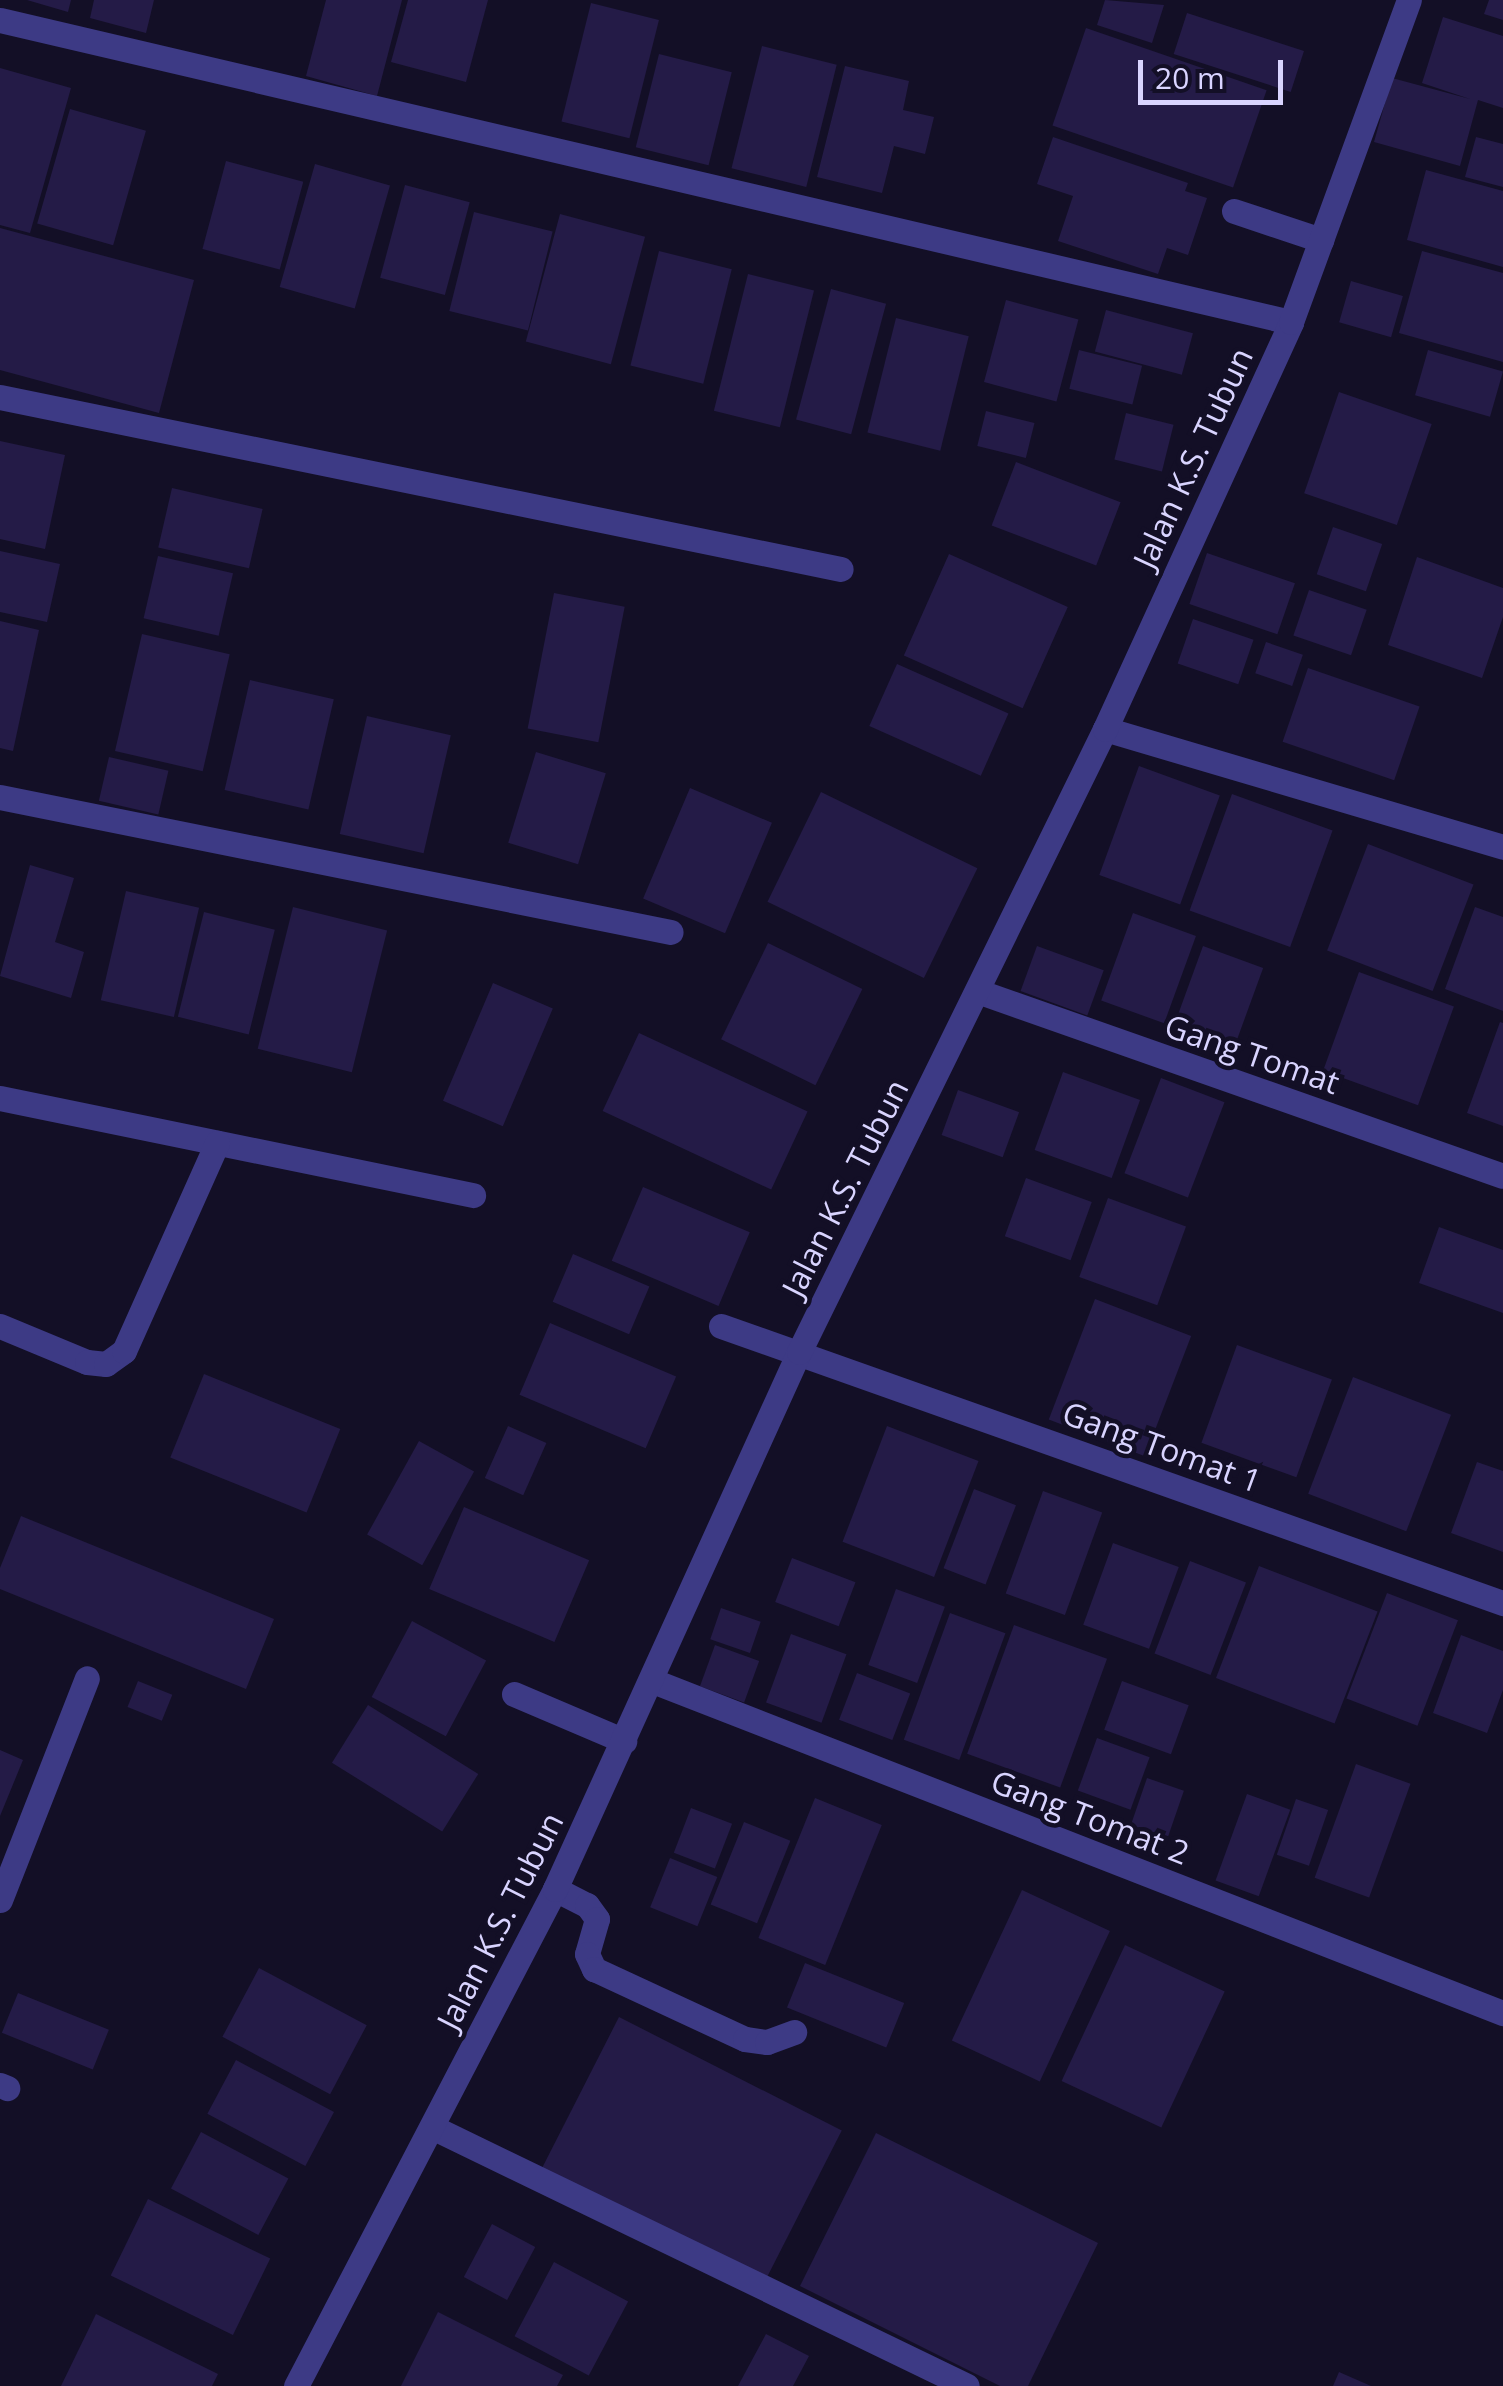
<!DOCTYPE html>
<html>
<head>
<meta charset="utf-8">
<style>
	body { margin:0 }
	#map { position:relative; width:1503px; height:2386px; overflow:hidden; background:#130f26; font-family:"Open Sans",sans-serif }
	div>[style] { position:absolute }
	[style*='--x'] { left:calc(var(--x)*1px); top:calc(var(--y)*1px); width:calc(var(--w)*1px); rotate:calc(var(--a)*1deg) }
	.building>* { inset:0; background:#241b47; transform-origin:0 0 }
	.minor>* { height:25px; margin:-12.5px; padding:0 12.5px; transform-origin:12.5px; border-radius:12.5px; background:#3d3a85 }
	span { translate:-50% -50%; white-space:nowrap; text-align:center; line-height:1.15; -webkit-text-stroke:9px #130f26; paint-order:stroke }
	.street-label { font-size:32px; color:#d9d4ff }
	.scale { position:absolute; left:1138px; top:60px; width:145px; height:45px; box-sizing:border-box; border:5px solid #d9d4ff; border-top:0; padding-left:12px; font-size:30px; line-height:35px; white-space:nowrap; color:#d9d4ff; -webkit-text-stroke:8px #130f26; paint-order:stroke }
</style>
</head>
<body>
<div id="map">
	<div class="building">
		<div style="clip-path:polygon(27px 0,71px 0,68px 12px)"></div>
		<div style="clip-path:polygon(94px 0,154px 0,146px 33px,90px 18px)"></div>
		<div style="clip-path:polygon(326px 0,402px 0,377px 96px,306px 76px)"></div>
		<div style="clip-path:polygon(408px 0,488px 0,466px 82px,391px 62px)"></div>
		<div style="clip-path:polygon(1105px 0,1164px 5px,1152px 43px,1097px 25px)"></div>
		<div style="clip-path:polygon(1489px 0,1503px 0,1503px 20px,1484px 14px)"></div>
		<div style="left:591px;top:3px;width:70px;height:122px;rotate:14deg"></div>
		<div style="left:1187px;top:13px;width:123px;height:43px;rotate:18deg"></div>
		<div style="clip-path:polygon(1443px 17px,1503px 36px,1503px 108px,1478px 100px,1460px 166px,1374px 142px,1392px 78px,1470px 99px,1422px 83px)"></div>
		<div style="left:1086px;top:28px;width:191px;height:103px;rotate:19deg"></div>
		<div style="left:762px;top:46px;width:77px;height:126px;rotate:14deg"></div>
		<div style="left:659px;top:54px;width:75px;height:96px;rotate:14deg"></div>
		<div style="clip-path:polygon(845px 66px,909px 81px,903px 110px,934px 117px,925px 154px,894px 146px,882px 193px,817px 177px)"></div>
		<div style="clip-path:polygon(0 68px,71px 88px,30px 233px,0 225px)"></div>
		<div style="left:70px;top:109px;width:79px;height:119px;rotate:16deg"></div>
		<div style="clip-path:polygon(1053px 137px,1188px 183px,1185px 191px,1207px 198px,1188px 255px,1167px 248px,1158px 274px,1058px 241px,1073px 196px,1037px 184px)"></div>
		<div style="clip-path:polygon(1476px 137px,1503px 144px,1503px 187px,1465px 177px)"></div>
		<div style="left:226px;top:161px;width:80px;height:91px;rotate:15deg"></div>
		<div style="left:315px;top:164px;width:78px;height:128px;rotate:16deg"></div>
		<div style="clip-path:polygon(1426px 170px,1503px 191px,1503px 267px,1407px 240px)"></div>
		<div style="left:405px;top:185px;width:67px;height:96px;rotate:15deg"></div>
		<div style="left:474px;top:212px;width:81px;height:102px;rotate:14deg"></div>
		<div style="left:560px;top:214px;width:88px;height:132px;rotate:15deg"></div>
		<div style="clip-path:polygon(0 228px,194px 280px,159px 413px,0 370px)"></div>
		<div style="left:659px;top:251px;width:75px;height:118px;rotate:14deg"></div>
		<div style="clip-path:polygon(1422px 251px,1503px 273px,1503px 362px,1399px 333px)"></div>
		<div style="left:748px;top:274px;width:68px;height:141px;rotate:14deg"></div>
		<div style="left:1351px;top:281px;width:54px;height:43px;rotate:16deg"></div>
		<div style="left:831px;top:289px;width:57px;height:135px;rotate:15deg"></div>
		<div style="left:1006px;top:300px;width:75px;height:85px;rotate:15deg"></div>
		<div style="left:1106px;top:310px;width:90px;height:43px;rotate:15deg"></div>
		<div style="left:896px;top:318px;width:75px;height:118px;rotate:14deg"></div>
		<div style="left:1079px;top:350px;width:65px;height:40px;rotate:14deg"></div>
		<div style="left:1428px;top:350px;width:78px;height:47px;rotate:16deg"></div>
		<div style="left:1339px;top:392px;width:98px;height:107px;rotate:19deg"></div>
		<div style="left:986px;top:411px;width:50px;height:36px;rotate:14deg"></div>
		<div style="left:1126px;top:413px;width:49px;height:48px;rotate:14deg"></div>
		<div style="clip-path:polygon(0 441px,65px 455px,45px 549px,0 539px)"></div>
		<div style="left:1016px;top:462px;width:112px;height:68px;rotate:21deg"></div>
		<div style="left:172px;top:488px;width:93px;height:61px;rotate:13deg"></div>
		<div style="left:1333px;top:527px;width:52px;height:50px;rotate:19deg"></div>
		<div style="clip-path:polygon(0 551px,60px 564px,47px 622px,0 612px)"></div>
		<div style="left:1207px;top:553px;width:93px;height:54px;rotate:19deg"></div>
		<div style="left:949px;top:554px;width:130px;height:111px;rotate:24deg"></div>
		<div style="left:158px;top:556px;width:77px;height:64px;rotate:13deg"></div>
		<div style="clip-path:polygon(1417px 557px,1503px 588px,1503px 617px,1482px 678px,1388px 645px)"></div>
		<div style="left:1309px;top:590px;width:61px;height:48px;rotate:19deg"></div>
		<div style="left:554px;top:593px;width:72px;height:138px;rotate:11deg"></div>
		<div style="left:1193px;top:619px;width:64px;height:47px;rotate:19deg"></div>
		<div style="clip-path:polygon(0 621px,39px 630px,13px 751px,0 748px)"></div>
		<div style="left:142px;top:634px;width:90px;height:120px;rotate:13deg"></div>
		<div style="left:1266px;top:642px;width:39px;height:33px;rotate:19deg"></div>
		<div style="left:897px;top:664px;width:122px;height:68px;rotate:24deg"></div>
		<div style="left:1308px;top:668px;width:118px;height:78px;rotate:19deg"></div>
		<div style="left:250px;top:680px;width:86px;height:113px;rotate:13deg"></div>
		<div style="left:367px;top:716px;width:86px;height:121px;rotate:13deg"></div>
		<div style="left:536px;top:752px;width:73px;height:95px;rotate:17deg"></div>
		<div style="left:109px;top:757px;width:61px;height:45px;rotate:13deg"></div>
		<div style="left:1139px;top:766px;width:86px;height:116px;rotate:20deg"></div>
		<div style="left:690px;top:788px;width:89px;height:120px;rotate:23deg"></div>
		<div style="left:821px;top:792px;width:174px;height:122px;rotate:26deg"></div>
		<div style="left:1232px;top:794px;width:107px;height:124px;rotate:20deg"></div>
		<div style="left:1368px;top:844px;width:113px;height:114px;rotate:21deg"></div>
		<div style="clip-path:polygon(30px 865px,74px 878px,55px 942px,84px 952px,71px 998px,0 976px)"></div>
		<div style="left:126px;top:891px;width:75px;height:112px;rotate:13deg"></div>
		<div style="left:293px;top:907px;width:97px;height:146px;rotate:14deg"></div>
		<div style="clip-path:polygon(1475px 907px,1503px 917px,1503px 1011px,1445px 989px)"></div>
		<div style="left:204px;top:912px;width:73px;height:108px;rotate:14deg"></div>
		<div style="left:1133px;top:913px;width:67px;height:93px;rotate:20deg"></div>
		<div style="left:768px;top:943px;width:105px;height:107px;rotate:26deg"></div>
		<div style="left:1037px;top:946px;width:71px;height:48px;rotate:20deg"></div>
		<div style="left:1203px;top:946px;width:64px;height:88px;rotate:20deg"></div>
		<div style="left:1359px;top:972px;width:101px;height:105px;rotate:20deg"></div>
		<div style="left:493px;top:983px;width:65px;height:128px;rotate:23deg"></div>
		<div style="clip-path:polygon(1500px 1022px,1503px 1023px,1503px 1126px,1467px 1113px)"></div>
		<div style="left:639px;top:1033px;width:186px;height:86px;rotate:25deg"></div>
		<div style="left:1063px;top:1072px;width:82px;height:83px;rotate:20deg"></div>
		<div style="left:1161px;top:1078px;width:68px;height:102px;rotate:21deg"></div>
		<div style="left:958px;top:1090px;width:65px;height:48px;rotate:20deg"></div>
		<div style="left:1026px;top:1178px;width:70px;height:62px;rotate:20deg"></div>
		<div style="left:643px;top:1187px;width:116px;height:80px;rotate:23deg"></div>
		<div style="left:1108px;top:1198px;width:83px;height:84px;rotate:20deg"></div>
		<div style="clip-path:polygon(1439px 1227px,1503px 1250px,1503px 1313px,1419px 1283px)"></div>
		<div style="left:573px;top:1254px;width:83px;height:52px;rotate:23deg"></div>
		<div style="left:1095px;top:1299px;width:103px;height:129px;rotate:21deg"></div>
		<div style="left:550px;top:1323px;width:137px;height:78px;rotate:23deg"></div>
		<div style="left:1237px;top:1345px;width:101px;height:104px;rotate:20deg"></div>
		<div style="left:204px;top:1374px;width:147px;height:90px;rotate:22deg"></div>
		<div style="left:1353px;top:1377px;width:105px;height:125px;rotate:21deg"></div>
		<div style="left:508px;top:1426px;width:42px;height:57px;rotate:24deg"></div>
		<div style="left:887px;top:1426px;width:98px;height:124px;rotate:21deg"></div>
		<div style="left:419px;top:1441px;width:63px;height:107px;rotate:29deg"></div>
		<div style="clip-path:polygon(1477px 1462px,1503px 1471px,1503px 1552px,1451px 1533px)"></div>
		<div style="left:974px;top:1489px;width:45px;height:85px;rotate:21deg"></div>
		<div style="left:1043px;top:1491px;width:63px;height:109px;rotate:20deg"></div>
		<div style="left:464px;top:1507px;width:136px;height:89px;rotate:23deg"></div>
		<div style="clip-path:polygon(21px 1516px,274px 1619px,246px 1689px,0 1589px,0 1568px)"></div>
		<div style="left:1113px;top:1543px;width:70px;height:87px;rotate:20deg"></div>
		<div style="left:792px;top:1558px;width:68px;height:47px;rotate:21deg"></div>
		<div style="left:1190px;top:1561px;width:60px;height:99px;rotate:21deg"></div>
		<div style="left:1259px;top:1566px;width:127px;height:120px;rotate:21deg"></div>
		<div style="left:896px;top:1589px;width:52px;height:81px;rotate:20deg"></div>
		<div style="left:1387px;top:1593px;width:76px;height:113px;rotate:21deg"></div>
		<div style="left:721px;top:1608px;width:42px;height:33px;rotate:19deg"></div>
		<div style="left:950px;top:1613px;width:59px;height:135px;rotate:20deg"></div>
		<div style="left:412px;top:1621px;width:84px;height:86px;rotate:28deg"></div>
		<div style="left:1014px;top:1625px;width:99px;height:137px;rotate:20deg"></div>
		<div style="left:791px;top:1634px;width:59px;height:73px;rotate:20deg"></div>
		<div style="clip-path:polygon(1461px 1635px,1503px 1651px,1503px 1690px,1487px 1733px,1433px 1713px)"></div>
		<div style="left:715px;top:1645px;width:47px;height:44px;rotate:20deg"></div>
		<div style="left:857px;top:1673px;width:57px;height:50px;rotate:21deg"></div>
		<div style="left:138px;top:1681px;width:37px;height:28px;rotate:22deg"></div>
		<div style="left:1122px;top:1681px;width:71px;height:52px;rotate:20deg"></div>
		<div style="left:368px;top:1705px;width:130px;height:68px;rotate:32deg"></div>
		<div style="left:1097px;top:1738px;width:56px;height:56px;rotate:20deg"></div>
		<div style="clip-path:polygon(0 1750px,23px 1760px,0 1816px)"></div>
		<div style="left:1356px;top:1764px;width:58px;height:121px;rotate:20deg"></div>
		<div style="left:1147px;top:1778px;width:39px;height:57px;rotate:19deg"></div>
		<div style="left:1247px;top:1794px;width:46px;height:92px;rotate:20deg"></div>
		<div style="left:815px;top:1798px;width:72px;height:151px;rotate:22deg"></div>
		<div style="left:1296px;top:1799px;width:34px;height:59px;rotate:19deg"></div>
		<div style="left:691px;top:1808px;width:44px;height:48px;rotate:21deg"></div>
		<div style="left:744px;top:1822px;width:50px;height:89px;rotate:22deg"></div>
		<div style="left:670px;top:1858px;width:51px;height:53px;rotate:22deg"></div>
		<div style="left:1022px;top:1890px;width:97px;height:166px;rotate:25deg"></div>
		<div style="left:1125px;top:1945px;width:110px;height:150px;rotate:25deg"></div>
		<div style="left:805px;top:1963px;width:107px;height:48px;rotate:22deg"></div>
		<div style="left:259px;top:1968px;width:122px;height:78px;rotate:28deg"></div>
		<div style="left:18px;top:1993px;width:98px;height:43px;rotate:22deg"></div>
		<div style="left:619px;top:2017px;width:250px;height:172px;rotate:27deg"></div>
		<div style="left:236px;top:2060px;width:111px;height:61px;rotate:28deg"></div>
		<div style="left:201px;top:2132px;width:99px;height:64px;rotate:28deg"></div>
		<div style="clip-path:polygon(876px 2133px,1098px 2243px,1028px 2386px,1000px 2386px,800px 2286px)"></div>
		<div style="left:148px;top:2199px;width:136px;height:85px;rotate:26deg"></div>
		<div style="left:492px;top:2224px;width:49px;height:60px;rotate:28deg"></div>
		<div style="left:554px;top:2262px;width:84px;height:84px;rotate:28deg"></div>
		<div style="clip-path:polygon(438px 2312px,563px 2375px,557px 2386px,401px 2386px)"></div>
		<div style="clip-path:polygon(96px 2314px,218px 2374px,212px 2386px,61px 2386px)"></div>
		<div style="clip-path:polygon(766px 2334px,809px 2356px,793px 2386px,738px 2386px)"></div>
		<div style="clip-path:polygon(1339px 2372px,1371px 2386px,1333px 2386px)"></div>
	</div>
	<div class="minor">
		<div style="--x:0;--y:20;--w:1326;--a:13.17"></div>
		<div style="--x:1234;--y:211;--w:92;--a:18.4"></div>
		<div style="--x:0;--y:397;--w:858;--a:11.56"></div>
		<div style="--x:1105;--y:729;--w:415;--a:16.5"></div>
		<div style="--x:0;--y:797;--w:684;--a:11.38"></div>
		<div style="--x:980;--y:992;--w:554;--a:19.38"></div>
		<div style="--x:0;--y:1098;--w:483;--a:11.6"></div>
		<div style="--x:0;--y:1326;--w:94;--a:22.5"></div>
		<div style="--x:87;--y:1362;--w:19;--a:6"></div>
		<div style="--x:106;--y:1364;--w:22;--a:-36"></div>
		<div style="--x:124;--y:1351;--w:228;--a:-65.9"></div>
		<div style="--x:721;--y:1326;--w:830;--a:19.51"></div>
		<div style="--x:653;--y:1681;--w:913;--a:21.34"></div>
		<div style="--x:514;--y:1694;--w:120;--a:23.1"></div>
		<div style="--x:555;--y:1889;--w:36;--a:27"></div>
		<div style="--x:587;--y:1905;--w:17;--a:54"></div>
		<div style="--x:597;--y:1919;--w:36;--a:106"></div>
		<div style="--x:587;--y:1954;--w:17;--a:65"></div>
		<div style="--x:594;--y:1969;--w:166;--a:24.9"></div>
		<div style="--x:745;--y:2039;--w:22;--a:8"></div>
		<div style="--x:767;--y:2042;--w:29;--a:-20"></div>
		<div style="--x:0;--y:1900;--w:238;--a:-68.6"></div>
		<div style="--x:0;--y:2085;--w:8;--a:23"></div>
		<div style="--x:432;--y:2127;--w:594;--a:25.83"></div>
		<div style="--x:296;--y:2386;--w:560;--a:-62.47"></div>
		<div style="--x:555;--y:1889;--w:590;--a:-65.56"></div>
		<div style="--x:799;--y:1352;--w:694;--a:-63.84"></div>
		<div style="--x:1105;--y:729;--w:447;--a:-65.4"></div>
		<div style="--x:1291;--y:322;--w:343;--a:-69.9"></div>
	</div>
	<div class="street-label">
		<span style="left:1193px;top:458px;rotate:-65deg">Jalan K.S. Tubun</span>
		<span style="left:1252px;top:1054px;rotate:19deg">Gang Tomat</span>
		<span style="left:845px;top:1188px;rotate:-63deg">Jalan K.S. Tubun</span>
		<span style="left:1162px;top:1447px;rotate:20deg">Gang Tomat 1</span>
		<span style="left:1090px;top:1817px;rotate:21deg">Gang Tomat 2</span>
		<span style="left:500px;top:1921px;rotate:-63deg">Jalan K.S. Tubun</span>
	</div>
	<div class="scale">20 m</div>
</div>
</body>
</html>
